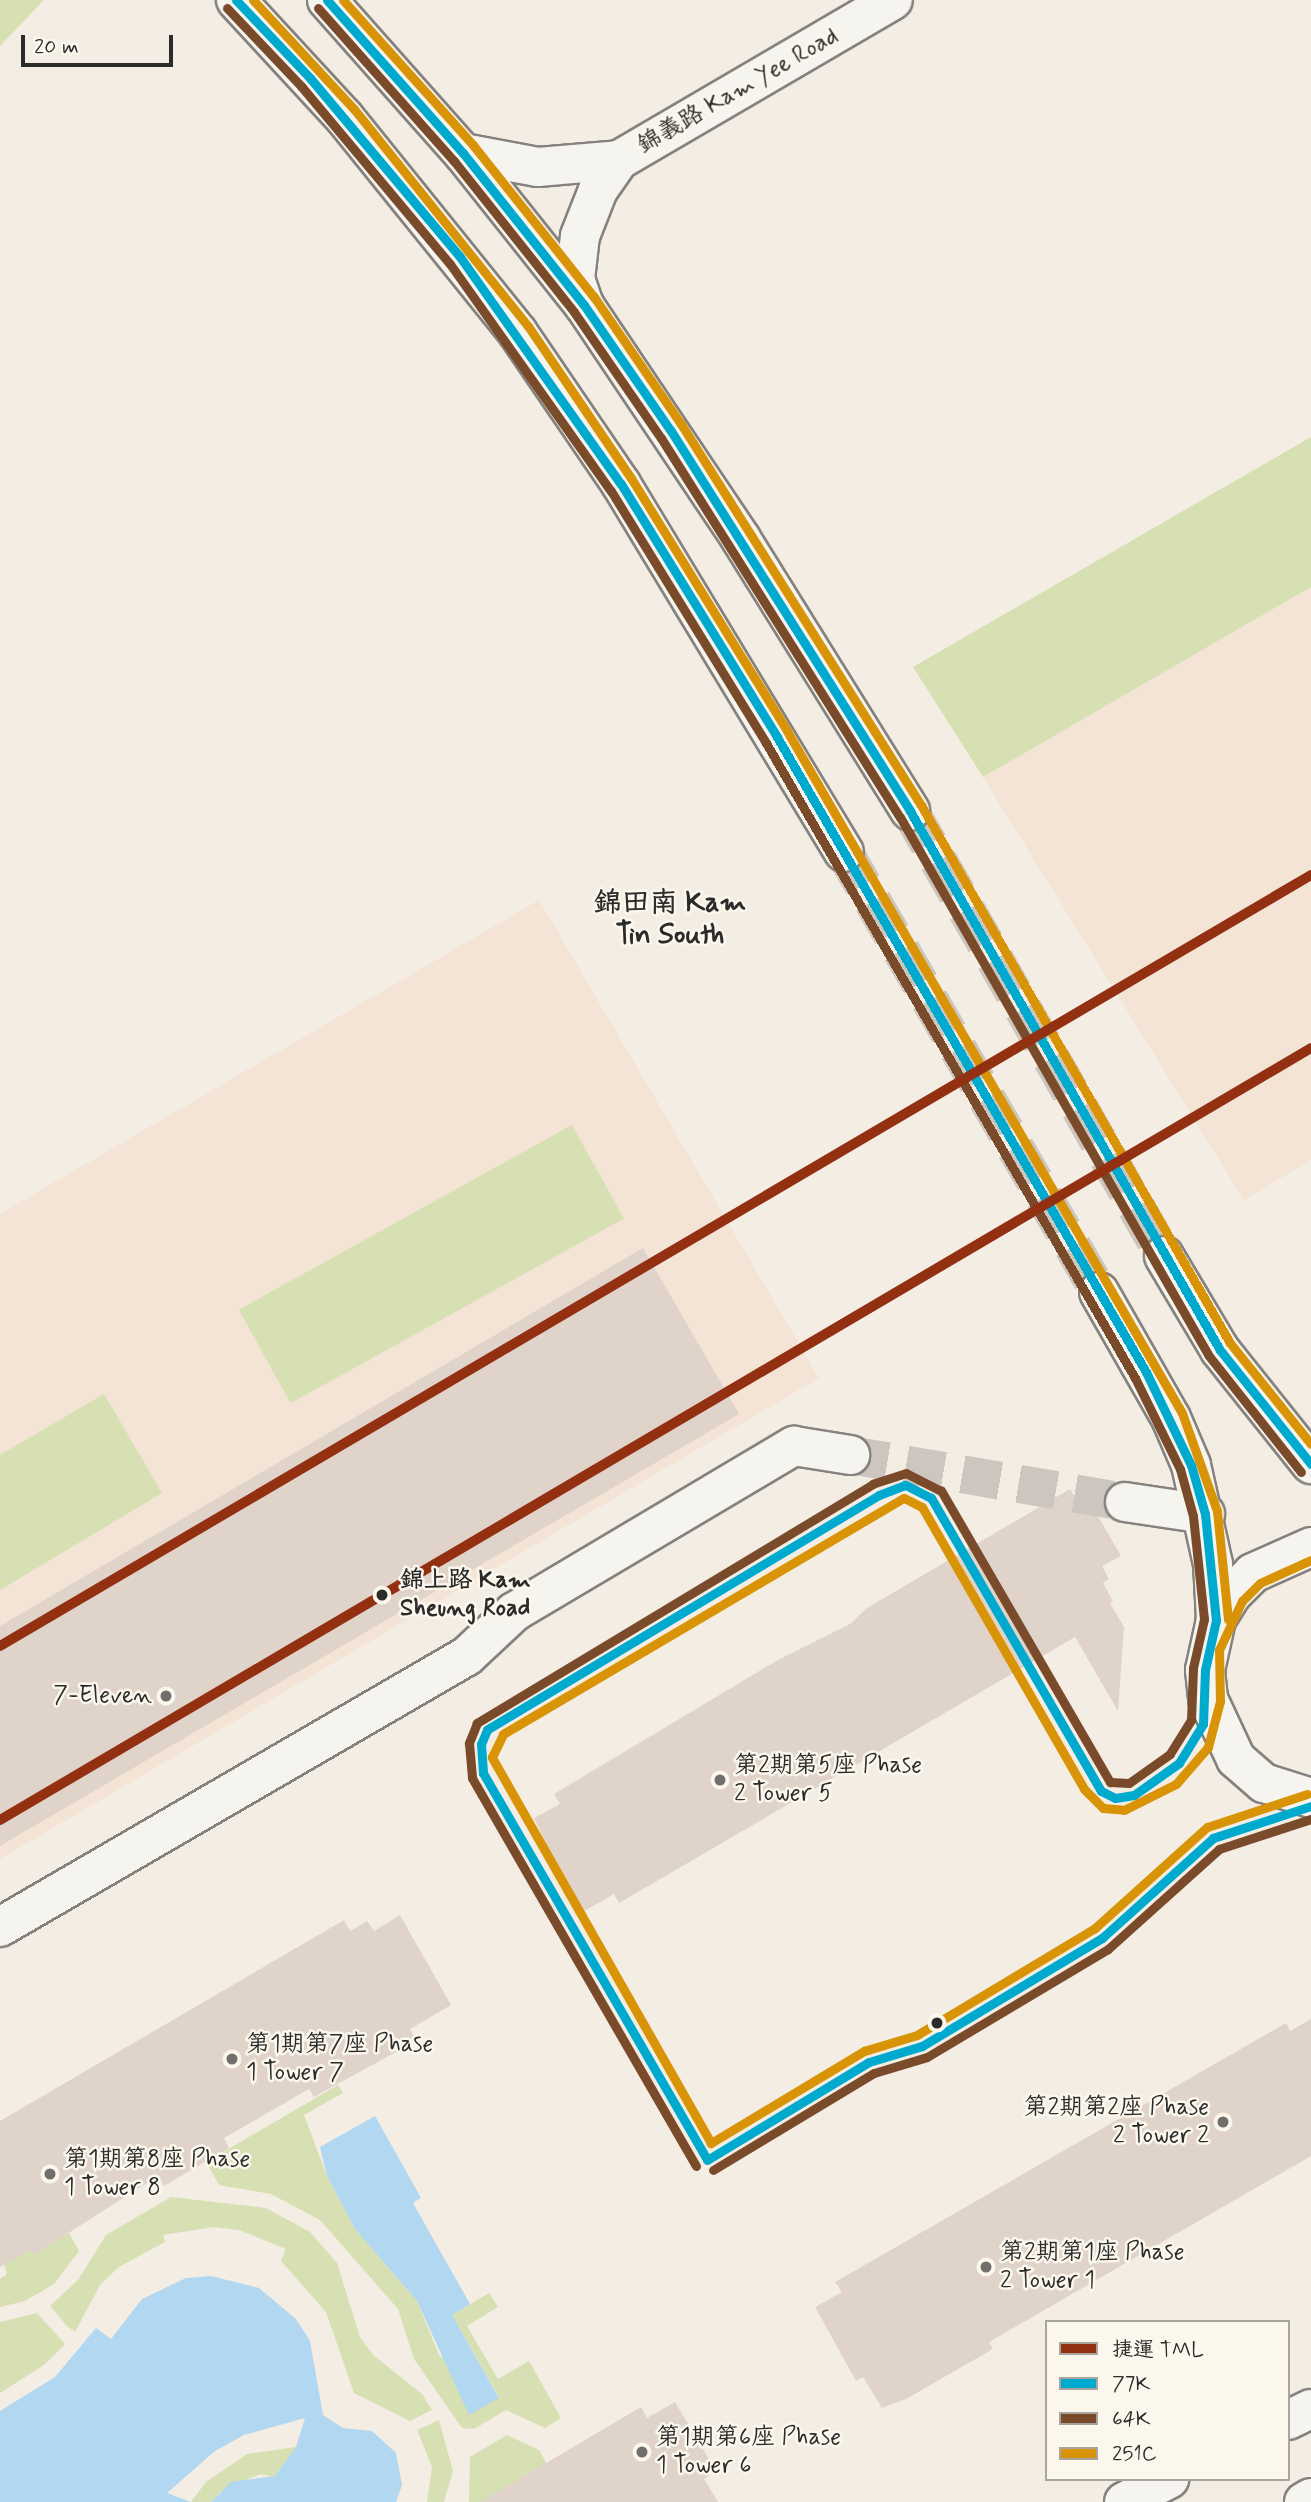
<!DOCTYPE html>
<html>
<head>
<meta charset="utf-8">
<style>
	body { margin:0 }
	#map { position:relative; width:1311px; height:2502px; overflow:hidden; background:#f4ede4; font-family:Mynerve,"LXGW WenKai TC",sans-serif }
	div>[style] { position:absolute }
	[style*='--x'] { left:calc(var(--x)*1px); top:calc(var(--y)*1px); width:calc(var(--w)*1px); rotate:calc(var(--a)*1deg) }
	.built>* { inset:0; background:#f3e4d5 }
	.green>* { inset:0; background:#d7e0b3; transform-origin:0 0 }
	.water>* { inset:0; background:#b2d7f0 }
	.building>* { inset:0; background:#e0d4ca }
	.pedestrian-tunnel>* { height:38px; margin-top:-19px; transform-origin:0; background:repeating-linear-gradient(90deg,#ccc6bf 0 38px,transparent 0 57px) }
	.tertiary-tunnel>* { height:38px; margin-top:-19px; transform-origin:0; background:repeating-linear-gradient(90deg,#ccc6bf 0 38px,transparent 0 57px) }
	.roads { filter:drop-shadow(2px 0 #85827e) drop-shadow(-2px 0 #85827e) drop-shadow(0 2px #85827e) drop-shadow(0 -2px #85827e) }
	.pedestrian>* { height:38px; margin:-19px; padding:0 19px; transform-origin:19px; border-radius:19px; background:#f6f4ef }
	.minor>* { height:38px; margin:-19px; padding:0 19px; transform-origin:19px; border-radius:19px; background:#f6f4ef }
	.tertiary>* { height:38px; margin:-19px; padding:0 19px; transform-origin:19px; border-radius:19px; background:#f6f4ef }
	.secondary>* { height:38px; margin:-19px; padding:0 19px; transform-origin:19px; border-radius:19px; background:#f6f4ef }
	.bus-1>* { height:9px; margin:-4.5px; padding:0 4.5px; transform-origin:4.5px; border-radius:4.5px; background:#00a9ce }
	.bus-2>* { height:9px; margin:-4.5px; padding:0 4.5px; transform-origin:4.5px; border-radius:4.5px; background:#7a4b2a }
	.bus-3>* { height:9px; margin:-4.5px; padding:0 4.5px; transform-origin:4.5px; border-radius:4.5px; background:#d89406 }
	.metro-1>* { height:10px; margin:-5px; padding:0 5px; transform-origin:5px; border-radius:5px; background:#923011 }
	.dots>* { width:19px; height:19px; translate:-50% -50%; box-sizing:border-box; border:4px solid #fbf7ec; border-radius:50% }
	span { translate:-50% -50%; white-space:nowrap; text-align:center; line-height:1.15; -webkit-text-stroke:5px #fbf7ec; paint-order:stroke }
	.street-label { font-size:24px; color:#2b2b2b }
	.stop-label { font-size:24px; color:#2b2b2b; font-weight:700 }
	.left { translate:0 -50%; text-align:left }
	.poi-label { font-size:24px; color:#2b2b2b }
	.right { translate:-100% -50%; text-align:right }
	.quarter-label { font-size:28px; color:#2b2b2b; font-weight:700 }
	.legend { position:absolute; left:1045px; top:2320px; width:245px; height:161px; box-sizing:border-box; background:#fbf7ec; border:2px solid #a8a59f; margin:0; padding:9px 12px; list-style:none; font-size:21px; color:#2b2b2b }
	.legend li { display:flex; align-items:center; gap:14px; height:35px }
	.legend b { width:35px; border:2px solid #a8a59f }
	.scale { position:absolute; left:21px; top:35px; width:152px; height:32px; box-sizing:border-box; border:4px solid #2b2b2b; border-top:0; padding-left:9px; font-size:21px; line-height:24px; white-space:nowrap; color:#2b2b2b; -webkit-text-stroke:5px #fbf7ec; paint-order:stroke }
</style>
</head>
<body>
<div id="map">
	<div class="built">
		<div style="clip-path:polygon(1311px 587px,1311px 1160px,1244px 1200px,983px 777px)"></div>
		<div style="clip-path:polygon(539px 900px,819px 1378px,0 1859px,0 1214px)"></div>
	</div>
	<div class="green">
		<div style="clip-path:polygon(0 0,44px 0,0 46px)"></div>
		<div style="clip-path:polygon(1311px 437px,1311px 587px,983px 777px,913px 667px)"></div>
		<div style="left:572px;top:1125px;width:107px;height:381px;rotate:61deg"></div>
		<div style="clip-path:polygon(104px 1394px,162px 1493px,0 1590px,0 1455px)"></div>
		<div style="clip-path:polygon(338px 2085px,343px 2093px,304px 2115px,327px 2176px,355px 2229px,417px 2301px,439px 2355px,499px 2397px,452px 2315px,489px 2293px,498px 2307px,467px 2326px,498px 2379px,529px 2361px,561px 2418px,545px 2428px,506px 2410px,474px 2429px,462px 2428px,414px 2359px,398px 2309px,320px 2220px,271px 2194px,219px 2185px,206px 2162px)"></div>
		<div style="clip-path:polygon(171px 2197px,266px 2208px,310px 2232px,337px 2263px,360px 2337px,373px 2355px,422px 2394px,432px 2410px,410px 2421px,354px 2393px,326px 2312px,281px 2261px,286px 2249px,239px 2230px,213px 2227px,163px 2235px,165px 2242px,119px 2267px,100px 2285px,75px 2332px,67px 2326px,50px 2306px,78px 2280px,106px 2235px)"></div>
		<div style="clip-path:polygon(69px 2233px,79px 2251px,54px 2284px,25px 2301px,0 2307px,0 2279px,7px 2274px,0 2250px,39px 2250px)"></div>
		<div style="clip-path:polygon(37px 2313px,65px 2344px,44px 2365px,0 2393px,0 2322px)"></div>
		<div style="clip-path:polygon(439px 2420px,453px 2471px,444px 2502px,427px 2502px,432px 2467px,417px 2430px)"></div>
		<div style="clip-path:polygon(507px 2435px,539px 2450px,551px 2471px,498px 2502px,469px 2502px,470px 2457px)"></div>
		<div style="clip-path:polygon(296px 2447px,275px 2477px,260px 2474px,220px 2492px,211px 2502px,191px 2502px,206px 2482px,247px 2454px)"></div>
	</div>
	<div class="water">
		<div style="clip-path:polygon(375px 2116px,421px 2198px,413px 2203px,470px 2304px,452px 2315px,499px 2398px,469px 2415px,417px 2301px,355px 2229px,327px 2176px,320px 2147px)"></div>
		<div style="clip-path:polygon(211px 2276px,259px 2288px,296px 2319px,310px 2341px,323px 2415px,343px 2428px,372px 2431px,396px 2453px,402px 2485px,396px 2502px,211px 2502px,231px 2482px,275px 2476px,296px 2447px,305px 2418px,244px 2435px,215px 2451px,167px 2493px,191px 2502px,0 2502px,0 2411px,55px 2377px,96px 2328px,111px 2339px,142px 2299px,186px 2278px)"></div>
	</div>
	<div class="building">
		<div style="clip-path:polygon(643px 1248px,739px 1414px,0 1846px,0 1626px)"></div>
		<div style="clip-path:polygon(1070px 1489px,1081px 1507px,1090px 1502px,1121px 1556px,1102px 1566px,1109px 1579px,1103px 1583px,1113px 1601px,1110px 1603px,1124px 1627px,1118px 1711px,1075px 1637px,619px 1903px,614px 1894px,579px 1914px,534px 1818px,560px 1804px,554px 1794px,776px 1661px,850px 1624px,867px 1608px)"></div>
		<div style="clip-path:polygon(400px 1915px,451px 2005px,410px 2029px,416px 2041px,314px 2097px,309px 2089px,224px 2138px,229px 2148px,164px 2186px,158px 2176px,34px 2255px,31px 2250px,0 2267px,0 2121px,344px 1920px,350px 1931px,367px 1921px,374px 1931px)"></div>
		<div style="clip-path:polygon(1311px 2019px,1311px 2156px,989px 2342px,993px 2349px,906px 2399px,882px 2408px,863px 2377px,856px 2381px,815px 2307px,842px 2292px,835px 2282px,1286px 2023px,1290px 2031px)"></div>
		<div style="clip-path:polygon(675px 2402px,709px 2459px,703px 2463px,710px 2475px,704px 2479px,718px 2502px,480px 2502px,641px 2407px,647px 2418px)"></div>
	</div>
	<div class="pedestrian-tunnel">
		<div style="--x:850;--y:1455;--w:279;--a:9.7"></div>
	</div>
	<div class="tertiary-tunnel">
		<div style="--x:910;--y:811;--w:512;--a:60.28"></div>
		<div style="--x:844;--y:852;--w:509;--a:59.91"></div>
	</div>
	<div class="roads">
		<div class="pedestrian">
			<div style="--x:1125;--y:1502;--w:81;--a:8.5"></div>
			<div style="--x:0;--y:1927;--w:540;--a:-30.13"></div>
			<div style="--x:467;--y:1656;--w:64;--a:-43.1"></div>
			<div style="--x:514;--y:1612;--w:326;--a:-30.7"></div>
			<div style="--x:794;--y:1446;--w:57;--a:9.1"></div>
		</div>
		<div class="minor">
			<div style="--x:463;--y:153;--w:76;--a:10.6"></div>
			<div style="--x:538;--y:167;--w:81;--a:-4.9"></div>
			<div style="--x:619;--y:160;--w:317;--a:-30.3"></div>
			<div style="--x:584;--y:305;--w:28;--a:-109"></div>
			<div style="--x:575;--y:279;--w:43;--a:-83.4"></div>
			<div style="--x:580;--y:236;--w:49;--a:-68.6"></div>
			<div style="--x:598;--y:190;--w:37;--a:-55"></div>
		</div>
		<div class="tertiary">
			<div style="--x:236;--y:0;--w:159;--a:47.3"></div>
			<div style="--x:344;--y:117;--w:277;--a:51.1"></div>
			<div style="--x:518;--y:333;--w:183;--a:55.7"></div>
			<div style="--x:621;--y:484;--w:430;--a:58.8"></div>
			<div style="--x:327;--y:0;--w:205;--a:48.4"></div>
			<div style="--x:463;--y:153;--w:194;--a:51.5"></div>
			<div style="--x:584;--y:305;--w:282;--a:56.1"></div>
			<div style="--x:741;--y:539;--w:320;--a:58.1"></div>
			<div style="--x:1164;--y:1256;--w:109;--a:59.2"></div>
			<div style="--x:1220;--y:1350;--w:146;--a:51.4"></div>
			<div style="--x:1099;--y:1292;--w:145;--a:60.3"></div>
			<div style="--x:1171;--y:1418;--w:51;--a:66.9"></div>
			<div style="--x:1191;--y:1465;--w:101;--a:77.5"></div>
			<div style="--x:1213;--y:1564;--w:56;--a:86.9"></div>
		</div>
		<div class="secondary">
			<div style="--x:1311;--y:1547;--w:64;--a:155.9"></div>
			<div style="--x:1253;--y:1573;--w:30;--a:135"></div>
			<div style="--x:1232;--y:1594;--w:31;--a:122"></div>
			<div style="--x:1216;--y:1620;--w:51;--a:102.4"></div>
			<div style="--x:1205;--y:1670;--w:29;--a:84"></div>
			<div style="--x:1208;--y:1699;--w:66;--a:65"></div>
			<div style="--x:1236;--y:1759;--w:37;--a:41"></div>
			<div style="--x:1264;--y:1783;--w:49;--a:17.7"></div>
			<div style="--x:1288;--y:2420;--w:25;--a:-26"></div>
			<div style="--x:1124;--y:2502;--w:51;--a:-27.1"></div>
			<div style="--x:1304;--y:2502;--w:8;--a:-30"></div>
		</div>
	</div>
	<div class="bus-1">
		<div style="--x:236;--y:0;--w:108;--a:46.5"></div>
		<div style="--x:310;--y:78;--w:234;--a:50"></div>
		<div style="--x:460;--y:257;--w:278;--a:54.7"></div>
		<div style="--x:621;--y:484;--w:297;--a:58.3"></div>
		<div style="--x:777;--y:737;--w:734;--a:59.84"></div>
		<div style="--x:1146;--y:1372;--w:103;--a:64.2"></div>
		<div style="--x:1191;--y:1465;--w:51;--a:74.1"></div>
		<div style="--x:1205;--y:1514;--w:107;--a:84.1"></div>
		<div style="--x:1216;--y:1620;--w:51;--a:102.4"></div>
		<div style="--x:1205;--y:1670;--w:54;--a:92.1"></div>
		<div style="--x:1203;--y:1724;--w:46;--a:121.6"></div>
		<div style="--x:1179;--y:1763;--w:55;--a:144.6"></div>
		<div style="--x:1134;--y:1795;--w:19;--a:171"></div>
		<div style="--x:1115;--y:1798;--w:16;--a:-153"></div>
		<div style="--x:1101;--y:1791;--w:339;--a:-120.1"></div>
		<div style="--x:931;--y:1498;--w:29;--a:-153"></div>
		<div style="--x:905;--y:1485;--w:28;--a:159"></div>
		<div style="--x:879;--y:1495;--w:457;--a:149.1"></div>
		<div style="--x:487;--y:1730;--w:15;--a:113"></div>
		<div style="--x:481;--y:1744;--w:29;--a:86"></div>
		<div style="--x:483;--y:1773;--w:447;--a:59.9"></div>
		<div style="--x:327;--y:0;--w:205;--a:48.4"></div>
		<div style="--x:463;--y:153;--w:194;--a:51.5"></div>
		<div style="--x:584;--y:305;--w:153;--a:55.4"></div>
		<div style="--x:671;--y:431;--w:449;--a:57.8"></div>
		<div style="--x:910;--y:811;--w:622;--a:60.1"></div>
		<div style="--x:1220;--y:1350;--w:146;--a:51.4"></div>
		<div style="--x:707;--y:2160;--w:189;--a:-31.2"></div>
		<div style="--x:869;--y:2062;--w:55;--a:-16.8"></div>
		<div style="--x:922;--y:2046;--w:210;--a:-31"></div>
		<div style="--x:1102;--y:1938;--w:149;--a:-42"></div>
		<div style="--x:1213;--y:1838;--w:103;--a:-18.1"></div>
	</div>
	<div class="bus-2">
		<div style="--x:227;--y:8;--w:108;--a:46.5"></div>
		<div style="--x:301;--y:86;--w:232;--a:50.1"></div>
		<div style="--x:450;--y:264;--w:278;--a:54.7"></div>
		<div style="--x:611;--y:491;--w:296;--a:58.4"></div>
		<div style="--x:766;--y:743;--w:734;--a:59.84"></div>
		<div style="--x:1135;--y:1378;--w:102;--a:63.7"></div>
		<div style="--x:1180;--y:1469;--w:49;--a:74.5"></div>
		<div style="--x:1193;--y:1516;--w:104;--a:83.9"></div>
		<div style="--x:1204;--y:1619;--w:50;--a:102.7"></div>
		<div style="--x:1193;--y:1668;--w:52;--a:92.2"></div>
		<div style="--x:1191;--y:1720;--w:40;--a:122"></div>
		<div style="--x:1170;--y:1754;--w:50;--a:144.7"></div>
		<div style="--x:1129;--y:1783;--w:19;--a:-177"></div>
		<div style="--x:1110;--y:1782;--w:337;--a:-120.1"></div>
		<div style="--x:941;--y:1491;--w:39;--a:-153"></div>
		<div style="--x:906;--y:1473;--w:35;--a:162"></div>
		<div style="--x:873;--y:1484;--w:463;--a:148.9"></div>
		<div style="--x:477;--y:1723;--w:22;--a:112"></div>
		<div style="--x:469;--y:1743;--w:35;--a:85"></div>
		<div style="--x:472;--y:1778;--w:448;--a:60"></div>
		<div style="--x:318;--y:8;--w:205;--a:48.4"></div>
		<div style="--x:454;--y:161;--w:193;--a:51.5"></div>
		<div style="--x:574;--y:312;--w:153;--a:55.4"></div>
		<div style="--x:661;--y:438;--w:448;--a:57.8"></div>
		<div style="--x:900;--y:817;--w:621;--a:60.18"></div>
		<div style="--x:1209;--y:1356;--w:148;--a:51.6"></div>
		<div style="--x:713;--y:2170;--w:188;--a:-31.1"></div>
		<div style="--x:874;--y:2073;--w:55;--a:-16.8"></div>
		<div style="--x:927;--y:2057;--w:211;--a:-30.8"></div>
		<div style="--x:1108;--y:1949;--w:149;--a:-42"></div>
		<div style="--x:1219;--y:1849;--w:97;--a:-18.1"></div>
	</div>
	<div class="bus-3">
		<div style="--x:253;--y:0;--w:149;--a:47.2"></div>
		<div style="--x:354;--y:109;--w:278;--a:51.3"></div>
		<div style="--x:528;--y:326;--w:184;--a:55.9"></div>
		<div style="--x:631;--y:478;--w:297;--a:58.3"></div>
		<div style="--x:787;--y:731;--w:788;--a:59.92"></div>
		<div style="--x:1182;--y:1413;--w:104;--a:70.3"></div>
		<div style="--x:1217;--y:1511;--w:109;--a:84.2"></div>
		<div style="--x:343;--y:0;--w:195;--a:48.1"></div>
		<div style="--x:473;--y:145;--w:194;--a:51.5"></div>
		<div style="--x:594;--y:297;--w:154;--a:55.6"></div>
		<div style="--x:681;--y:424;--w:450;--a:57.8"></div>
		<div style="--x:921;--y:805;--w:620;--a:60.13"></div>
		<div style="--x:1230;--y:1343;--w:129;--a:51.3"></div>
		<div style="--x:1307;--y:1794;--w:105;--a:161.7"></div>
		<div style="--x:1207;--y:1827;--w:151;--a:138"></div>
		<div style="--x:1095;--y:1928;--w:208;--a:149"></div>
		<div style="--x:917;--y:2035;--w:55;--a:163.2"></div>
		<div style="--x:864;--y:2051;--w:179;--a:149"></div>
		<div style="--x:711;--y:2143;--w:444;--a:-119.6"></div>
		<div style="--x:492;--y:1757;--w:25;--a:-64"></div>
		<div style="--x:503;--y:1734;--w:465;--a:-30.5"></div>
		<div style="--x:904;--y:1498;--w:20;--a:27"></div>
		<div style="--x:922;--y:1507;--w:325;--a:60.1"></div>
		<div style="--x:1084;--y:1789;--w:27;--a:45"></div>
		<div style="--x:1103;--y:1808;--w:21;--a:5"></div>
		<div style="--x:1124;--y:1810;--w:58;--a:-26.6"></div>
		<div style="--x:1176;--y:1784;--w:49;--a:-49.1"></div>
		<div style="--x:1208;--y:1747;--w:48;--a:-75.4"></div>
		<div style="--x:1220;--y:1701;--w:51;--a:-91.1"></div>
		<div style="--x:1219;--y:1650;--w:54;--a:-64.9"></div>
		<div style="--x:1242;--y:1601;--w:25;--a:-45"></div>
		<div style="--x:1260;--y:1583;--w:56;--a:-24.3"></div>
	</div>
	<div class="metro-1">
		<div style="--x:0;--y:1646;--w:1521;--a:-30.46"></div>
		<div style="--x:0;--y:1820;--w:1521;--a:-30.49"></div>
	</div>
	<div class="dots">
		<div style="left:382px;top:1595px;background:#2b2b2b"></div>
		<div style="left:166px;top:1696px;background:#716f6c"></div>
		<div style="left:720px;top:1780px;background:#716f6c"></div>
		<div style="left:937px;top:2023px;background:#2b2b2b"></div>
		<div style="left:232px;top:2059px;background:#716f6c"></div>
		<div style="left:1223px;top:2122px;background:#716f6c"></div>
		<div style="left:50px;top:2174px;background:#716f6c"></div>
		<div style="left:986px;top:2267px;background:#716f6c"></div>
		<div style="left:642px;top:2452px;background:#716f6c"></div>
	</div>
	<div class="street-label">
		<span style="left:738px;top:91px;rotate:-30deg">錦義路 Kam Yee Road</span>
	</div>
	<div class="stop-label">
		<span class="left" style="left:400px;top:1595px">錦上路 Kam<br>Sheung Road</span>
	</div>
	<div class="poi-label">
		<span class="right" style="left:152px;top:1696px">7-Eleven</span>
		<span class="left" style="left:734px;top:1780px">第2期第5座 Phase<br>2 Tower 5</span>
		<span class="left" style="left:246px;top:2059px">第1期第7座 Phase<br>1 Tower 7</span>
		<span class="right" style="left:1209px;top:2122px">第2期第2座 Phase<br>2 Tower 2</span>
		<span class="left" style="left:64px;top:2174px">第1期第8座 Phase<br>1 Tower 8</span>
		<span class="left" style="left:1000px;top:2267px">第2期第1座 Phase<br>2 Tower 1</span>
		<span class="left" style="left:656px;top:2452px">第1期第6座 Phase<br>1 Tower 6</span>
	</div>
	<div class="quarter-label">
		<span style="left:670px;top:920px">錦田南 Kam<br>Tin South</span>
	</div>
	<ul class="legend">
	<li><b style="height:9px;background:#923011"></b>捷運 TML</li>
	<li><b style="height:9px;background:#00a9ce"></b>77K</li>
	<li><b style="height:9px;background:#7a4b2a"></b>64K</li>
	<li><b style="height:9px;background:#d89406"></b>251C</li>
	</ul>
	<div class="scale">20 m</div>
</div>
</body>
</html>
